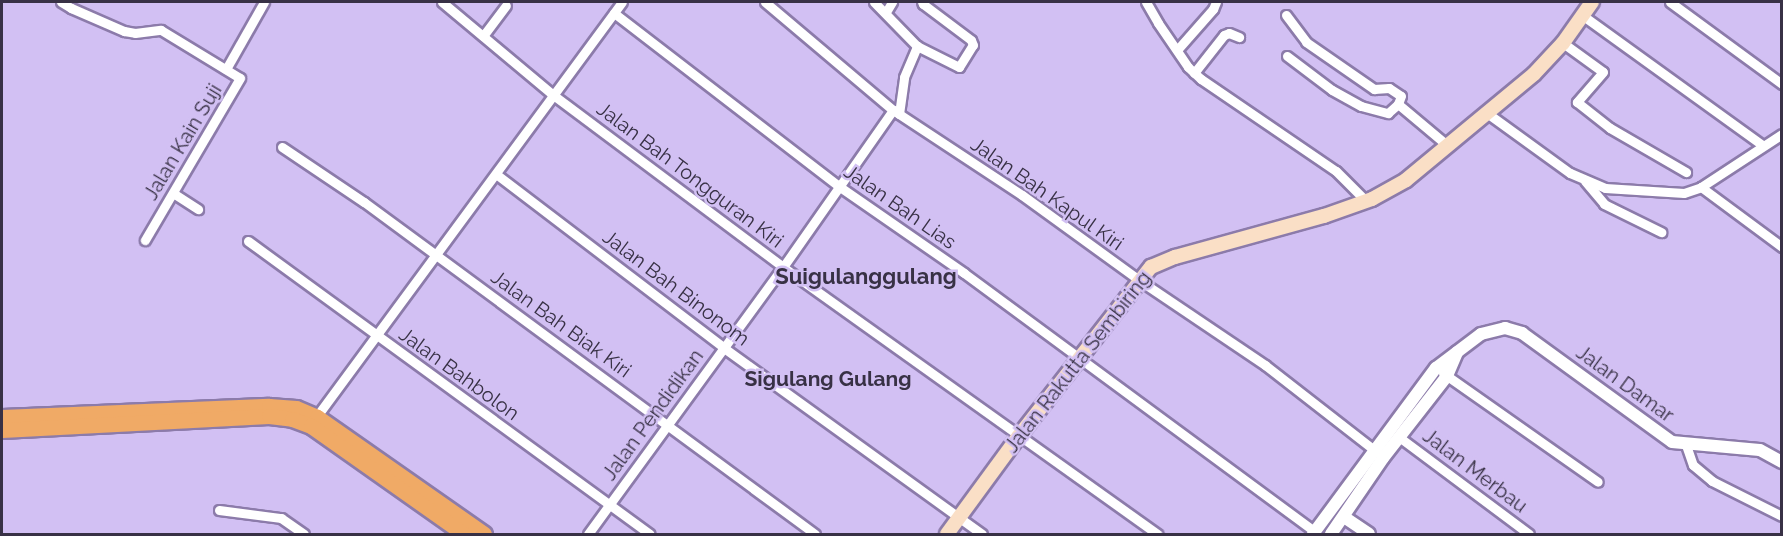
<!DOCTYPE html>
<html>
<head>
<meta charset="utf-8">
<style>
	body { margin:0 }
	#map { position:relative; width:1783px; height:536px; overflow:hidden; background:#d2c0f3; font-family:Raleway,sans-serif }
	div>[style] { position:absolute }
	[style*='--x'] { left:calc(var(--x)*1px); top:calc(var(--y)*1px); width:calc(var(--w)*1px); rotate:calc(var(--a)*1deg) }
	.roads { filter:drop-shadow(2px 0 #8c7baa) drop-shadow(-2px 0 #8c7baa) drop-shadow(0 2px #8c7baa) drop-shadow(0 -2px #8c7baa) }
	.minor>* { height:9px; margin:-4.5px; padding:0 4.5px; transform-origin:4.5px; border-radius:4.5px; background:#fff }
	.tertiary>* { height:12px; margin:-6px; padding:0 6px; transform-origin:6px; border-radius:6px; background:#fff }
	.secondary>* { height:14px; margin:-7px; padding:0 7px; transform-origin:7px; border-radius:7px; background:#fadfc6 }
	.trunk>* { height:15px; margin:-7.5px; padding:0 7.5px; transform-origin:7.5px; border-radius:7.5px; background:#f0aa66 }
	span { translate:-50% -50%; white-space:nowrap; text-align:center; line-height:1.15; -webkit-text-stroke:5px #d2c0f3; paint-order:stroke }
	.street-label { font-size:20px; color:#383145 }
	.neighbourhood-label { font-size:21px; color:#383145; font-weight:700 }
	.quarter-label { font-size:22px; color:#383145; font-weight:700 }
	.frame { position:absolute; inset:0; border:3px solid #383145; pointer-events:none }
</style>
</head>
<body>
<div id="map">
	<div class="roads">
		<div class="minor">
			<div style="--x:61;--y:2;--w:12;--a:31"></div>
			<div style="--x:71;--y:8;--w:58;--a:23.5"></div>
			<div style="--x:124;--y:31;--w:11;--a:10"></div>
			<div style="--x:135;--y:33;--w:26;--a:-7"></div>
			<div style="--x:161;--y:30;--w:92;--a:31.3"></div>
			<div style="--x:240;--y:78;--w:188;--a:120.4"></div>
			<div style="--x:442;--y:2;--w:143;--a:39.9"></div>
			<div style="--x:552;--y:94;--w:289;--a:36.8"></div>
			<div style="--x:783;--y:267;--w:460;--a:35.5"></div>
			<div style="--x:765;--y:2;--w:167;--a:40.2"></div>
			<div style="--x:893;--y:110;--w:154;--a:33.4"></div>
			<div style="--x:1022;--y:195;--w:145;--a:36"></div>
			<div style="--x:1139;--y:280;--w:152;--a:34"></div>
			<div style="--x:1265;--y:365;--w:138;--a:37.9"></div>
			<div style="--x:874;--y:2;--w:62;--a:45.7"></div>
			<div style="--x:917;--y:46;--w:47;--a:26.6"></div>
			<div style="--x:959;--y:67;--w:26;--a:-58"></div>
			<div style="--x:973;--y:45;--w:5;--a:-112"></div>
			<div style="--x:971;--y:40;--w:60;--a:-143.1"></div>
			<div style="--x:923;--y:4;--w:2;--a:-117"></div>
			<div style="--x:1146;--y:2;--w:24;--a:60"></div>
			<div style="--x:1158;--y:23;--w:53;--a:55.7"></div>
			<div style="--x:1188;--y:67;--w:18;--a:43"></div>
			<div style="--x:1201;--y:79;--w:163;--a:34.3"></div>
			<div style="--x:1336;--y:171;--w:42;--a:45"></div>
			<div style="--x:1670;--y:2;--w:139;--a:36.2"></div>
			<div style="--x:886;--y:12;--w:12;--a:-59"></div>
			<div style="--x:614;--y:13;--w:285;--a:37.6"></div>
			<div style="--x:840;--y:187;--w:151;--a:34.7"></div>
			<div style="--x:964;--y:273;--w:436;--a:36.4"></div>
			<div style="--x:1286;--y:15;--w:34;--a:53"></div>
			<div style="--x:1306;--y:42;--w:83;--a:34.7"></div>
			<div style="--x:1374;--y:89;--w:15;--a:-4"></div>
			<div style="--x:1389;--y:88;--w:14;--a:34"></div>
			<div style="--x:1401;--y:96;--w:9;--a:111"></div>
			<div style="--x:1398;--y:104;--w:65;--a:40"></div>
			<div style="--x:1582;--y:15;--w:222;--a:35.8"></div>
			<div style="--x:483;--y:36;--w:38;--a:-53"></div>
			<div style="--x:1563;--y:43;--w:49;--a:35.9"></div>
			<div style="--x:1603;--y:72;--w:40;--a:131"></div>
			<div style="--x:1577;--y:102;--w:42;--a:38.2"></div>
			<div style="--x:1610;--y:128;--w:88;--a:30.1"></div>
			<div style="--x:1177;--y:50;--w:55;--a:-48.7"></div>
			<div style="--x:1213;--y:9;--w:8;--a:-67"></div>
			<div style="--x:1287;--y:56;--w:56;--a:37.1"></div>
			<div style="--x:1332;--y:90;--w:33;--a:29"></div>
			<div style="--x:1361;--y:106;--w:28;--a:15"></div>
			<div style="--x:1388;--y:113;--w:13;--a:-42"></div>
			<div style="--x:226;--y:69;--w:77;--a:-60.4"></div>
			<div style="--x:1194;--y:73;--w:48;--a:-51.7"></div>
			<div style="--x:1224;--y:35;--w:5;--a:-22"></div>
			<div style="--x:1229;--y:33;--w:11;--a:22"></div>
			<div style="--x:1487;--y:113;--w:102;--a:35.9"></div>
			<div style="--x:1570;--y:173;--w:38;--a:23"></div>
			<div style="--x:1605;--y:188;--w:79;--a:3.6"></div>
			<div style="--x:1684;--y:193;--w:18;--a:-19"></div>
			<div style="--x:1701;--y:187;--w:97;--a:-33.2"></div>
			<div style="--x:899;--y:114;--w:37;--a:-82"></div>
			<div style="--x:904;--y:77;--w:34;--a:-67"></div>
			<div style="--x:282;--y:147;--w:99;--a:33.9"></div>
			<div style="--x:364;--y:202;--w:560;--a:36.36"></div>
			<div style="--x:496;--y:174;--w:287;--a:37.3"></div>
			<div style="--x:724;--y:348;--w:318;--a:35.8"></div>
			<div style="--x:1585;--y:181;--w:30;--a:50"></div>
			<div style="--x:1604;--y:204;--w:64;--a:26.2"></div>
			<div style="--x:1701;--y:187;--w:101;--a:36.5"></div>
			<div style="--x:173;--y:193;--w:30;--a:33"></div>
			<div style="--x:248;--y:241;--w:497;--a:36.1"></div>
			<div style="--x:1443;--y:373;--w:189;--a:35.1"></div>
			<div style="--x:314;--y:420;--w:519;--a:-53.62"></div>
			<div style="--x:1399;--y:437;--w:162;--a:36.7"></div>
			<div style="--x:1686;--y:445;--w:21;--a:71"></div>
			<div style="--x:1693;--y:465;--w:25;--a:40"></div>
			<div style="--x:1712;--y:481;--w:78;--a:26.6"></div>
			<div style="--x:219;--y:510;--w:63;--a:7.4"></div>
			<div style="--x:281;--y:518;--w:28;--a:35"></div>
			<div style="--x:588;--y:534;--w:331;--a:-53.9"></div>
			<div style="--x:783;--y:267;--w:192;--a:-55"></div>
		</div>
		<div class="tertiary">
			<div style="--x:1344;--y:517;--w:30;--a:34"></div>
			<div style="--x:1313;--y:534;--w:207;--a:-53.5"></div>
			<div style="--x:1436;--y:368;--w:56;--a:-37.1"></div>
			<div style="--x:1481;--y:334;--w:25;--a:-14"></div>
			<div style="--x:1505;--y:328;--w:18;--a:16"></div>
			<div style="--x:1522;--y:333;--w:185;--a:36"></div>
			<div style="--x:1672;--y:442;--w:88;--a:5.2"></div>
			<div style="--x:1760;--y:450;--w:25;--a:29"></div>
			<div style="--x:1331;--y:534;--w:92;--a:-55.6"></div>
			<div style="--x:1383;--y:458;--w:104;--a:-52"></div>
			<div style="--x:1447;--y:376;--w:26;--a:-67"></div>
		</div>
		<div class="secondary">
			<div style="--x:947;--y:534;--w:120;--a:-53.8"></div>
			<div style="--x:1018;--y:437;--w:216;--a:-52"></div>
			<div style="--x:1151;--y:267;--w:26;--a:-23"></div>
			<div style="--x:1175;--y:257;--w:155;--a:-15.4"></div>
			<div style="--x:1324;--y:216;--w:51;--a:-19.5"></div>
			<div style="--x:1372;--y:199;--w:39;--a:-29"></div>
			<div style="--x:1406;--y:180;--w:166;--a:-39.6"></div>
			<div style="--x:1534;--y:74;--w:42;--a:-46.9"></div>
			<div style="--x:1563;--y:43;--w:50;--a:-54.7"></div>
		</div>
		<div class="trunk">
			<div style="--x:2;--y:417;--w:267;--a:-2.4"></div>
			<div style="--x:269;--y:406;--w:27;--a:4"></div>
			<div style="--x:296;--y:408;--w:23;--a:23"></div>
			<div style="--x:317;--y:417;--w:204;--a:35"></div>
			<div style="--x:2;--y:430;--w:267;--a:-3"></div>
			<div style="--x:269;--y:416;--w:23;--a:7"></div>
			<div style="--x:292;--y:419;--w:20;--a:20"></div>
			<div style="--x:311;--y:426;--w:187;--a:35.2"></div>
		</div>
	</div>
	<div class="street-label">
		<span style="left:183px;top:142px;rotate:-59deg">Jalan Kain Suji</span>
		<span style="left:690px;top:175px;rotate:37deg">Jalan Bah Tongguran Kiri</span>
		<span style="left:1047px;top:194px;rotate:35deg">Jalan Bah Kapul Kiri</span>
		<span style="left:900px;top:207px;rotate:35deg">Jalan Bah Lias</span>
		<span style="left:676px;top:288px;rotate:37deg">Jalan Bah Binonom</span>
		<span style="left:561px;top:324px;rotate:36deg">Jalan Bah Biak Kiri</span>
		<span style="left:1078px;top:362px;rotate:-52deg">Jalan Rakutta Sembiring</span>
		<span style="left:459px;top:374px;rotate:36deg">Jalan Bahbolon</span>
		<span style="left:1625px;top:384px;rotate:36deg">Jalan Damar</span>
		<span style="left:653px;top:415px;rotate:-54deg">Jalan Pendidikan</span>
		<span style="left:1475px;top:471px;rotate:37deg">Jalan Merbau</span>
	</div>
	<div class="neighbourhood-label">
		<span style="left:828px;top:379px">Sigulang Gulang</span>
	</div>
	<div class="quarter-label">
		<span style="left:866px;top:277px">Suigulanggulang</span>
	</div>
	<div class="frame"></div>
</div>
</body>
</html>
